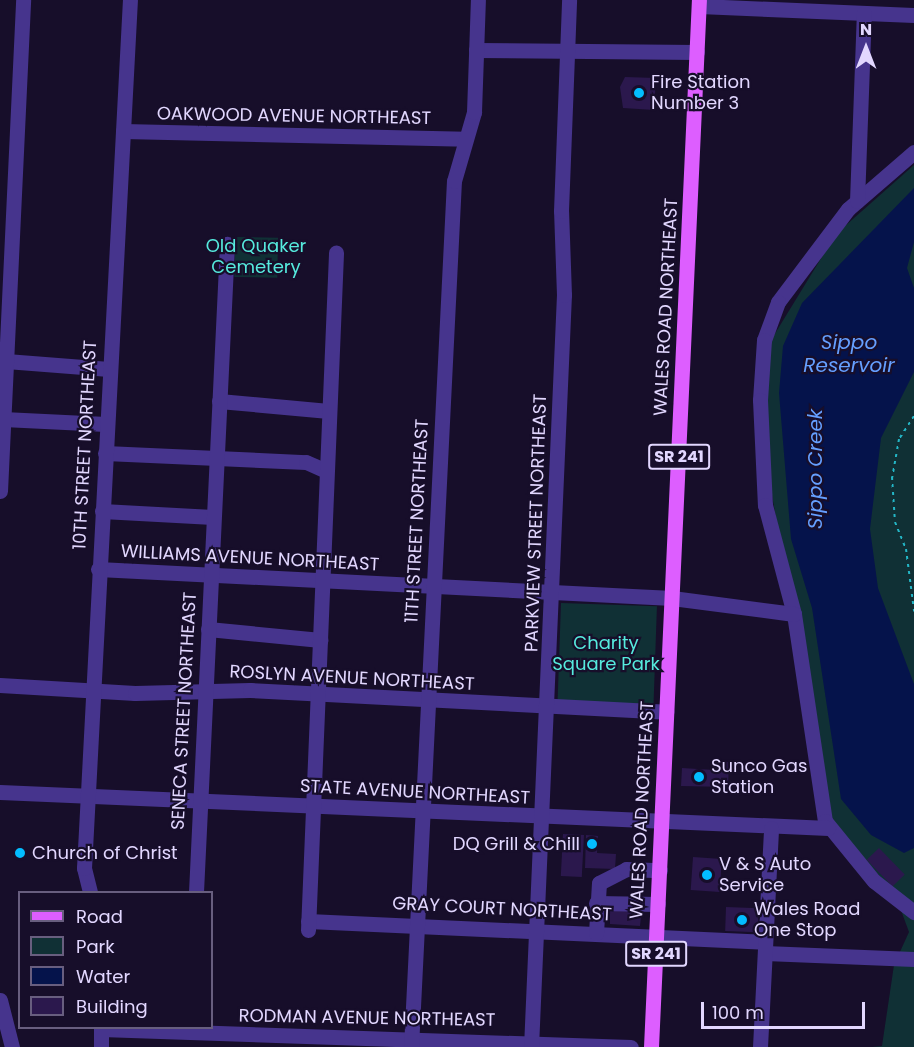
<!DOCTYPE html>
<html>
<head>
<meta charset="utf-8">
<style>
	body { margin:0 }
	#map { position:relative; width:914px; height:1047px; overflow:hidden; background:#170e2a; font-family:Poppins,sans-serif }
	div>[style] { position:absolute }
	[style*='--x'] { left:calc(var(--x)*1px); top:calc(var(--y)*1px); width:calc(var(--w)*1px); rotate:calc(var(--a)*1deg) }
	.green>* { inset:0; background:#103035; transform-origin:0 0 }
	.water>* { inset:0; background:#05134b }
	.building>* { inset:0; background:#2b184d; transform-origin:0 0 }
	.path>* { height:2px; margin-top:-1px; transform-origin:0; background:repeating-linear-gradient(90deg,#23b6c6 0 3px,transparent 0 7.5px) }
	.minor>* { height:15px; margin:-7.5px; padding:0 7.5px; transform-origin:7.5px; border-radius:7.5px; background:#46348d }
	.major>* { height:15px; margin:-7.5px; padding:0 7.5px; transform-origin:7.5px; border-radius:7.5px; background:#dd5eff }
	.dots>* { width:16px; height:16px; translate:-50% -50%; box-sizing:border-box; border:3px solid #170e2a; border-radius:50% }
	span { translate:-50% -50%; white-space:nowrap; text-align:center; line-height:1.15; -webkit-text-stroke:4.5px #170e2a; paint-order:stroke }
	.shield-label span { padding:2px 4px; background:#170e2a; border:2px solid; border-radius:4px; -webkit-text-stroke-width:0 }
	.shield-label { font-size:16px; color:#e2d7ff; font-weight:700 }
	.poi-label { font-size:18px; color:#e2d7ff }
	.left { translate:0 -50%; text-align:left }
	.right { translate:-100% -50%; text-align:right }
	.street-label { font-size:18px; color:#e2d7ff }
	.park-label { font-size:18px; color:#56ebde }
	.water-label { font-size:20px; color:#659fff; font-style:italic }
	.legend { position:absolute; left:18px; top:891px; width:195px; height:138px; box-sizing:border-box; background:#170e2a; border:2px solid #685e7f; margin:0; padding:8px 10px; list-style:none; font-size:18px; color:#e2d7ff }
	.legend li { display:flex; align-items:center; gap:12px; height:30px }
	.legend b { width:30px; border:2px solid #685e7f }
	.north { position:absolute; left:836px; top:18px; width:60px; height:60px; -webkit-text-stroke:4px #170e2a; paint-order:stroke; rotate:0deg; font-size:16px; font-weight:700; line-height:24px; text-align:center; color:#e2d7ff }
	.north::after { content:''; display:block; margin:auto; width:21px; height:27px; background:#e2d7ff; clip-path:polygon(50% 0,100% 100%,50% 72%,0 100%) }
	.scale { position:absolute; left:701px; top:1002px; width:164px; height:27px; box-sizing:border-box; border:3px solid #e2d7ff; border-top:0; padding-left:8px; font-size:18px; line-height:21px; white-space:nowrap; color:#e2d7ff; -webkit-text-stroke:4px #170e2a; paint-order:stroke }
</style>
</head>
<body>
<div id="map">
	<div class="green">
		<div style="clip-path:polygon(914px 165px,914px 1047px,872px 1047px,882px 1046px,894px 965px,909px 932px,895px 894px,829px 817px,767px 467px,768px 345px,836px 234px)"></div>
		<div style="left:235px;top:237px;width:43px;height:40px;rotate:1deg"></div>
		<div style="left:561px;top:603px;width:96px;height:98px;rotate:2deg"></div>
	</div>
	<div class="water">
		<div style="clip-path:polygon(914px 188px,914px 242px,907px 268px,914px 288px,914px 372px,881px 438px,870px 529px,878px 588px,914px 684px,914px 848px,904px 853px,871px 835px,841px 799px,812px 608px,791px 539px,779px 393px,783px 346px,802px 303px)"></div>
	</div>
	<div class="building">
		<div style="clip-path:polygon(625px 77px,656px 78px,654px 110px,623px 108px,620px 87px)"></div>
		<div style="clip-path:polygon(715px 761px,729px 762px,728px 787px,681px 786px,682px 768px,714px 770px)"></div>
		<div style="left:563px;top:834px;width:21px;height:42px;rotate:3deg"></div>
		<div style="clip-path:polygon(586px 835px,598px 836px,597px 853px,616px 854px,615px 869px,585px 868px)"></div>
		<div style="left:879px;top:848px;width:37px;height:17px;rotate:46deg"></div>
		<div style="left:693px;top:857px;width:29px;height:33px;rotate:4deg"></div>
		<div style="clip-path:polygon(617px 906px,642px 907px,640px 926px,610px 924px,610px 911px)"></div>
		<div style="left:726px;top:907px;width:33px;height:24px;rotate:2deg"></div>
	</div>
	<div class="path">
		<div style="--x:914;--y:416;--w:27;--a:123"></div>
		<div style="--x:899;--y:439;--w:39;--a:100"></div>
		<div style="--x:892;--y:477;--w:45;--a:86.2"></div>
		<div style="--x:895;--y:522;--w:29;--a:68"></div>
		<div style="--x:906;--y:549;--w:63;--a:82.6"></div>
	</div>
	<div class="minor">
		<div style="--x:699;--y:6;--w:215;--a:2.4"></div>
		<div style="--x:476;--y:50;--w:221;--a:0.5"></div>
		<div style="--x:123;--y:131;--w:342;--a:1.3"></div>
		<div style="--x:914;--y:152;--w:87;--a:139.2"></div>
		<div style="--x:848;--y:209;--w:116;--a:127"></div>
		<div style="--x:778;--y:302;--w:40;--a:110.2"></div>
		<div style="--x:764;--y:340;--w:60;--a:93.8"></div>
		<div style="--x:760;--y:400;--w:105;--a:87.3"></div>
		<div style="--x:765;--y:505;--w:113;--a:75.1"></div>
		<div style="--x:794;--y:614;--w:209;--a:81.5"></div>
		<div style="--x:825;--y:821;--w:77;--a:50.8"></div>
		<div style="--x:874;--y:881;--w:51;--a:37.8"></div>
		<div style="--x:857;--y:201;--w:188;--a:-87.9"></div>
		<div style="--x:6;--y:361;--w:103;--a:4.4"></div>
		<div style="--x:219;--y:401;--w:110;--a:5.2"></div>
		<div style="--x:3;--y:419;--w:103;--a:2.8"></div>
		<div style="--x:105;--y:453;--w:201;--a:2.6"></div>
		<div style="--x:306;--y:462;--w:22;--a:24"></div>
		<div style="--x:0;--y:491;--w:492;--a:-87.3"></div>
		<div style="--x:102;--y:511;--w:111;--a:3.1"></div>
		<div style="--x:98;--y:569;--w:575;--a:2.89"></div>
		<div style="--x:672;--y:598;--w:123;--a:7.5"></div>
		<div style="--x:208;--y:629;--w:113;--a:5.6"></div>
		<div style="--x:0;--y:685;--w:135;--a:3.4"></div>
		<div style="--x:135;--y:693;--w:115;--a:-1.5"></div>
		<div style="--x:250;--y:690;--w:417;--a:3"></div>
		<div style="--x:0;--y:792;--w:829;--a:2.49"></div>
		<div style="--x:90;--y:892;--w:25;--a:-104"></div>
		<div style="--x:84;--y:868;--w:869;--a:-86.97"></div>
		<div style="--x:196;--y:892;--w:649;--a:-87.26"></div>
		<div style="--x:596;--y:903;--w:62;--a:0.9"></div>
		<div style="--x:308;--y:921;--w:457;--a:2.6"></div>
		<div style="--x:308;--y:930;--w:678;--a:-87.63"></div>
		<div style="--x:596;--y:933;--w:50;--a:-86.6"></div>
		<div style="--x:599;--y:883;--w:30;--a:-27"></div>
		<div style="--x:626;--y:869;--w:34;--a:2"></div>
		<div style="--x:765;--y:953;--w:149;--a:2.3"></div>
		<div style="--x:0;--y:1000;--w:49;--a:75.7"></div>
		<div style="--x:101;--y:1029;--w:530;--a:1.95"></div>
		<div style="--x:101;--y:1047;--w:19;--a:-90"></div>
		<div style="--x:411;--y:1047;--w:867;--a:-87.16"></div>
		<div style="--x:454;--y:181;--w:72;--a:-73.8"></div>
		<div style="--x:474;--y:112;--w:112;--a:-88"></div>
		<div style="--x:531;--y:1047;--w:753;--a:-87.49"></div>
		<div style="--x:564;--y:295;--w:84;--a:-92"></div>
		<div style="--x:561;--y:211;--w:211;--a:-87.8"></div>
		<div style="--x:760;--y:1047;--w:219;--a:-87.1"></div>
	</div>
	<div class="major">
		<div style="--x:651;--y:1047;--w:1048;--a:-87.38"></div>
	</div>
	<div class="dots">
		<div style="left:639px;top:93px;background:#03bdff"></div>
		<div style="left:699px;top:777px;background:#03bdff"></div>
		<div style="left:592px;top:844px;background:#03bdff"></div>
		<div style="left:20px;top:853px;background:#03bdff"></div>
		<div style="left:707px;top:875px;background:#03bdff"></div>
		<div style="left:742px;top:920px;background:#03bdff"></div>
	</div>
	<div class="shield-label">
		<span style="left:679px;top:457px">SR 241</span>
		<span style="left:656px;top:954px">SR 241</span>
	</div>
	<div class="poi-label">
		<span class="left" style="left:651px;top:93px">Fire Station<br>Number 3</span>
		<span class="left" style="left:711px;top:777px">Sunco Gas<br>Station</span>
		<span class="right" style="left:580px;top:844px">DQ Grill &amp; Chill</span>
		<span class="left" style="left:32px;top:853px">Church of Christ</span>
		<span class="left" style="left:719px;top:875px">V &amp; S Auto<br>Service</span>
		<span class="left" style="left:754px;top:920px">Wales Road<br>One Stop</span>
	</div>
	<div class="street-label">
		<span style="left:294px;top:116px;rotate:1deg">OAKWOOD AVENUE NORTHEAST</span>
		<span style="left:666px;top:307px;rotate:-87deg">WALES ROAD NORTHEAST</span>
		<span style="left:85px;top:445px;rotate:-87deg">10TH STREET NORTHEAST</span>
		<span style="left:417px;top:521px;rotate:-87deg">11TH STREET NORTHEAST</span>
		<span style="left:536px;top:523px;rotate:-88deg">PARKVIEW STREET NORTHEAST</span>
		<span style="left:250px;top:558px;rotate:3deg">WILLIAMS AVENUE NORTHEAST</span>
		<span style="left:352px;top:678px;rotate:3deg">ROSLYN AVENUE NORTHEAST</span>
		<span style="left:184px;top:711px;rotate:-87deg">SENECA STREET NORTHEAST</span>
		<span style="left:415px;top:792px;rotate:3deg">STATE AVENUE NORTHEAST</span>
		<span style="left:642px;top:810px;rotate:-87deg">WALES ROAD NORTHEAST</span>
		<span style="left:502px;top:909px;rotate:3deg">GRAY COURT NORTHEAST</span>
		<span style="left:367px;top:1018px;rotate:1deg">RODMAN AVENUE NORTHEAST</span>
	</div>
	<div class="park-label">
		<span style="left:256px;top:257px">Old Quaker<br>Cemetery</span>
		<span style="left:606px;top:654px">Charity<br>Square Park</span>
	</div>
	<div class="water-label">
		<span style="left:849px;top:354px">Sippo<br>Reservoir</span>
		<span style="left:815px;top:469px;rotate:-90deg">Sippo Creek</span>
	</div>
	<ul class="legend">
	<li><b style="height:8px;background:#dd5eff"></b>Road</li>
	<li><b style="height:16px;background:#103035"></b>Park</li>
	<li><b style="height:16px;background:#05134b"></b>Water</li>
	<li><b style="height:16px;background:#2b184d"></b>Building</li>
	</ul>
	<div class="north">N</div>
	<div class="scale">100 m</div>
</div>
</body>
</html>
